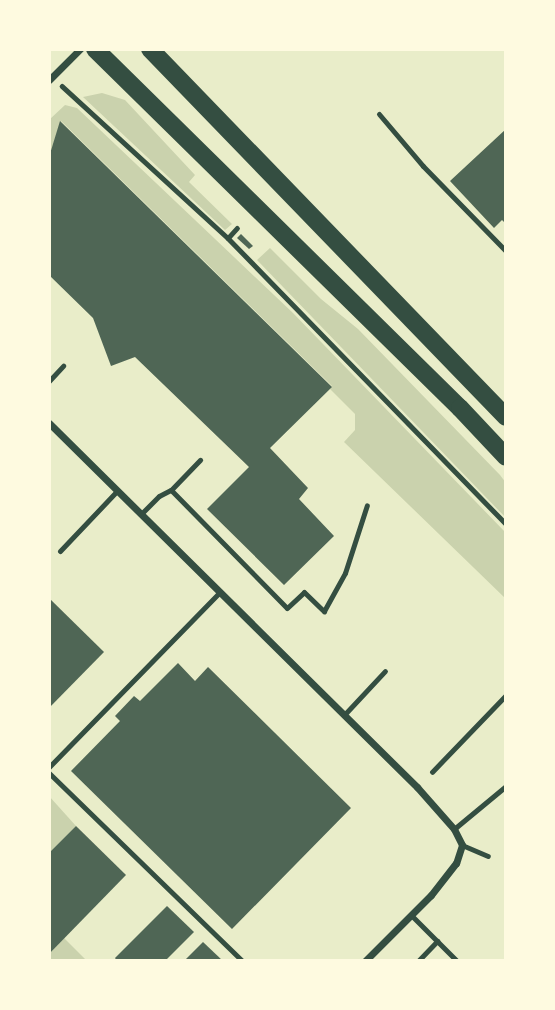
<!DOCTYPE html>
<html>
<head>
<meta charset="utf-8">
<style>
	body { margin:0 }
	#map { position:relative; width:555px; height:1010px; overflow:hidden; background:#e9edc9; font-family:"Titillium Web",sans-serif }
	div>[style] { position:absolute }
	[style*='--x'] { left:calc(var(--x)*1px); top:calc(var(--y)*1px); width:calc(var(--w)*1px); rotate:calc(var(--a)*1deg) }
	.green>* { inset:0; background:#cad2ad }
	.building>* { inset:0; background:#4f6655 }
	.path>* { height:4.5px; margin:-2.25px; padding:0 2.25px; transform-origin:2.25px; border-radius:2.25px; background:#344e41 }
	.service>* { height:5px; margin:-2.5px; padding:0 2.5px; transform-origin:2.5px; border-radius:2.5px; background:#344e41 }
	.minor>* { height:7px; margin:-3.5px; padding:0 3.5px; transform-origin:3.5px; border-radius:3.5px; background:#344e41 }
	.primary>* { height:18px; margin:-9px; padding:0 9px; transform-origin:9px; border-radius:9px; background:#344e41 }
	span { translate:-50% -50%; white-space:nowrap; text-align:center; line-height:1.15; -webkit-text-stroke:5px #fefae0; paint-order:stroke }
	.frame { position:absolute; inset:0; border:51px solid #fefae0; pointer-events:none }
</style>
</head>
<body>
<div id="map">
	<div class="green">
		<div style="clip-path:polygon(102px 93px,125px 100px,195px 175px,189px 182px,232px 224px,225px 230px,83px 97px)"></div>
		<div style="clip-path:polygon(65px 105px,77px 108px,293px 313px,506px 533px,506px 599px,344px 442px,355px 430px,355px 414px,330px 389px,332px 386px,61px 121px,49px 157px,49px 120px)"></div>
		<div style="clip-path:polygon(270px 248px,321px 299px,358px 329px,500px 475px,506px 483px,506px 518px,257px 260px)"></div>
		<div style="clip-path:polygon(49px 796px,76px 826px,49px 853px)"></div>
		<div style="clip-path:polygon(64px 938px,87px 961px,49px 961px,49px 954px)"></div>
	</div>
	<div class="building">
		<div style="clip-path:polygon(60px 121px,332px 387px,270px 448px,308px 488px,299px 499px,334px 536px,284px 585px,207px 509px,249px 467px,135px 357px,111px 366px,93px 318px,49px 275px,49px 157px)"></div>
		<div style="clip-path:polygon(506px 129px,506px 224px,502px 220px,494px 228px,450px 181px)"></div>
		<div style="clip-path:polygon(241px 234px,253px 246px,249px 249px,237px 238px)"></div>
		<div style="clip-path:polygon(49px 598px,104px 652px,49px 708px)"></div>
		<div style="clip-path:polygon(178px 663px,195px 681px,208px 667px,351px 808px,232px 929px,71px 771px,120px 721px,115px 716px,134px 696px,140px 701px)"></div>
		<div style="clip-path:polygon(76px 826px,126px 875px,49px 954px,49px 853px)"></div>
		<div style="clip-path:polygon(167px 906px,194px 932px,165px 961px,117px 961px,115px 958px)"></div>
		<div style="clip-path:polygon(203px 942px,223px 961px,184px 961px)"></div>
	</div>
	<div class="path">
		<div style="--x:62;--y:86;--w:225;--a:42.5"></div>
		<div style="--x:228;--y:238;--w:399;--a:45.8"></div>
		<div style="--x:228;--y:238;--w:13;--a:-48"></div>
		<div style="--x:432;--y:772;--w:107;--a:-46.1"></div>
	</div>
	<div class="service">
		<div style="--x:379;--y:114;--w:68;--a:49.8"></div>
		<div style="--x:423;--y:166;--w:119;--a:45.7"></div>
		<div style="--x:49;--y:381;--w:21;--a:-47"></div>
		<div style="--x:171;--y:490;--w:165;--a:45.5"></div>
		<div style="--x:287;--y:608;--w:23;--a:-43"></div>
		<div style="--x:304;--y:592;--w:28;--a:44"></div>
		<div style="--x:324;--y:611;--w:43;--a:-61.1"></div>
		<div style="--x:345;--y:573;--w:71;--a:-72.1"></div>
		<div style="--x:141;--y:514;--w:25;--a:-45"></div>
		<div style="--x:159;--y:496;--w:13;--a:-27"></div>
		<div style="--x:171;--y:490;--w:42;--a:-46"></div>
		<div style="--x:60;--y:551;--w:83;--a:-46.5"></div>
		<div style="--x:344;--y:715;--w:60;--a:-47"></div>
		<div style="--x:49;--y:767;--w:245;--a:-45.7"></div>
		<div style="--x:49;--y:773;--w:269;--a:44.2"></div>
		<div style="--x:454;--y:829;--w:67;--a:-39.6"></div>
		<div style="--x:462;--y:845;--w:28;--a:23"></div>
		<div style="--x:411;--y:915;--w:65;--a:45"></div>
		<div style="--x:418;--y:961;--w:28;--a:-46"></div>
	</div>
	<div class="minor">
		<div style="--x:49;--y:80;--w:44;--a:-45"></div>
		<div style="--x:49;--y:423;--w:518;--a:44.69"></div>
		<div style="--x:417;--y:787;--w:56;--a:48.6"></div>
		<div style="--x:454;--y:829;--w:18;--a:63"></div>
		<div style="--x:462;--y:845;--w:19;--a:108"></div>
		<div style="--x:456;--y:863;--w:41;--a:128"></div>
		<div style="--x:431;--y:895;--w:93;--a:135"></div>
	</div>
	<div class="primary">
		<div style="--x:95;--y:49;--w:512;--a:44.53"></div>
		<div style="--x:460;--y:408;--w:67;--a:46.8"></div>
		<div style="--x:150;--y:49;--w:512;--a:45.95"></div>
	</div>
	<div class="frame"></div>
</div>
</body>
</html>
